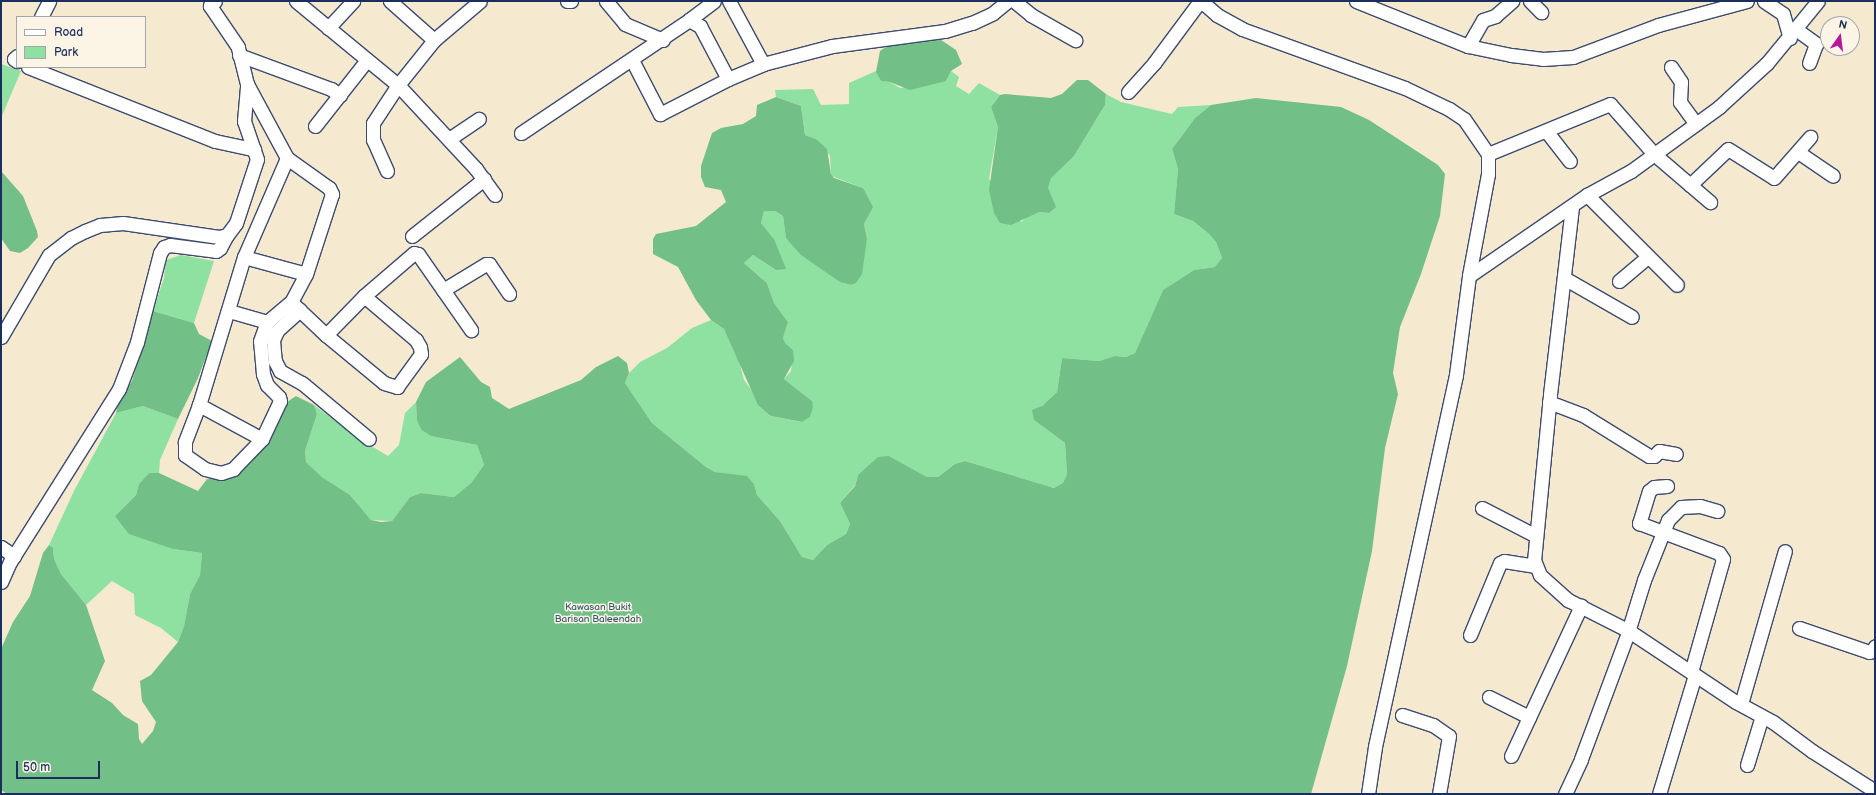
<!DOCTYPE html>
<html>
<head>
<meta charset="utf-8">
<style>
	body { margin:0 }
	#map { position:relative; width:1876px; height:795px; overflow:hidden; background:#f5e9d0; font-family:"Balsamiq Sans",sans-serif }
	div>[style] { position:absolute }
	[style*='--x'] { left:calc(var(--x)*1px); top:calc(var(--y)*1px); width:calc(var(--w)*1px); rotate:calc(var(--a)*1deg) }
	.green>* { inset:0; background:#8ee1a1 }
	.forest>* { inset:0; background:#72bf87 }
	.roads { filter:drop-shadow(1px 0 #3c4b6f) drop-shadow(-1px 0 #3c4b6f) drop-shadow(0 1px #3c4b6f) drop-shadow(0 -1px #3c4b6f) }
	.street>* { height:13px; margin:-6.5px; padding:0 6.5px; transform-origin:6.5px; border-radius:6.5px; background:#fff }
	span { translate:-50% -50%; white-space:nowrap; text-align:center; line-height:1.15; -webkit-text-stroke:3px #fcf5e5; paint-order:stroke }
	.park-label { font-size:10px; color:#385c6f }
	.frame { position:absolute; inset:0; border:2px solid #1b2f5e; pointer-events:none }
	.legend { position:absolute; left:16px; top:16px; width:130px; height:52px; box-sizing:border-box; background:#fcf5e5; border:1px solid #a2a6af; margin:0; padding:5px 7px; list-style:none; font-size:12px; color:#1b2f5e }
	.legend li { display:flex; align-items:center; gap:8px; height:20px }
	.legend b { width:20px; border:1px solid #a2a6af }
	.north { position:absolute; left:1820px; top:16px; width:40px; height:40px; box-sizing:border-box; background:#fcf5e5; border:1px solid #a2a6af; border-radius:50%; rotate:14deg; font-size:11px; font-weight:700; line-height:16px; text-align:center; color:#1b2f5e }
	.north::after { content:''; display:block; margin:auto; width:14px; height:18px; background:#b5179e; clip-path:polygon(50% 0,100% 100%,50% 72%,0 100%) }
	.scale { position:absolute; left:16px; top:761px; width:84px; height:18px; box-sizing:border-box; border:2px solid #1b2f5e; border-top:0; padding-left:5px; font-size:12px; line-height:14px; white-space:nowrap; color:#1b2f5e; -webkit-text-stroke:3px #fcf5e5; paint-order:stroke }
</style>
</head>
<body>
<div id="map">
	<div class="green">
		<div style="clip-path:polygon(1px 64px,21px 71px,1px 118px)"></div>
		<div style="clip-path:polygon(876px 71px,881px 81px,890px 82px,900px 88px,946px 81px,951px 71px,959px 77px,956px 86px,969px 94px,979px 83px,1000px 95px,991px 107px,998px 127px,989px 179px,1021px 222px,1029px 215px,1039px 212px,1049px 213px,1048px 188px,1051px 177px,1074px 156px,1105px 105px,1106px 94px,1121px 102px,1172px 114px,1178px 107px,1211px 105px,1195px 118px,1172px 149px,1178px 169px,1174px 214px,1193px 221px,1209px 234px,1216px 242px,1222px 258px,1216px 267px,1194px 270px,1163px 290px,1135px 353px,1126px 357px,1115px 356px,1099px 361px,1062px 358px,1057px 392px,1042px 406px,1034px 420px,1065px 443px,1067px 474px,1063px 483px,1054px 488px,965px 461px,955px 464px,938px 477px,927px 477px,889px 456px,858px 475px,855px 485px,840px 503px,850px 524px,846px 534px,827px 545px,813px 560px,802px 557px,780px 521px,757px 495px,754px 484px,747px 477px,715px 472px,706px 467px,652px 423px,625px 383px,629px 373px,640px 362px,667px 348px,692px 328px,711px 320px,724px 329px,738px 357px,744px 380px,771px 416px,801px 422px,810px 417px,812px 401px,784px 379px,791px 371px,793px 350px,784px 343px,783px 338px,788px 322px,774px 303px,767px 283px,744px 263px,753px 255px,776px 270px,774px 239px,761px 223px,764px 211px,775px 211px,783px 216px,786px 238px,840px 282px,851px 285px,856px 283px,867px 239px,864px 224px,870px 211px,863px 188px,834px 177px,831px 174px,830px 156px,816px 139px,805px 135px,801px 106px,776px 97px,775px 90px,813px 89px,821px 105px,849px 104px,849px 83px)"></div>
		<div style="clip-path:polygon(181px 255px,214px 261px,194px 323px,153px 311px,164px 278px,166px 260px)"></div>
		<div style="clip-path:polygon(416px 402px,417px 421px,431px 436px,477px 445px,484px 465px,471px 483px,454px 497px,421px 493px,410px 497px,392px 521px,371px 520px,350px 495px,322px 477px,306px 462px,305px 451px,317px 414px,314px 405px,358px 438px,388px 456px,399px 445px,405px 413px)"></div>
		<div style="clip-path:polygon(143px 406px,178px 419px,160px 460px,159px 473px,149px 473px,139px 484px,136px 495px,115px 516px,173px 549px,202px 553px,200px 575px,190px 594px,184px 626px,178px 642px,161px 628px,135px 615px,134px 594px,112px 581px,86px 605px,61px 574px,54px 559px,53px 548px,49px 545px,74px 491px,116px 413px)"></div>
	</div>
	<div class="forest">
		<div style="clip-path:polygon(929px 32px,956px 50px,962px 64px,951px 71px,946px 81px,910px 90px,890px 82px,881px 81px,876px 72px,880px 51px,892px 43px)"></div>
		<div style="clip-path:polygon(1077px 80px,1088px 80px,1106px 94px,1105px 105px,1074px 156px,1051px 178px,1048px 188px,1056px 207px,1049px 213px,1039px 212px,1011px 225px,1000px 223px,994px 213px,989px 190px,998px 127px,991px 107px,1000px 95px,1005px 94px,1051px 98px,1062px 94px)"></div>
		<div style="clip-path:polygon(776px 97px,801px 106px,805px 135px,816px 139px,827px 149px,831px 174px,834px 178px,863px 188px,873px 207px,864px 224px,867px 239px,862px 274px,856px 283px,851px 285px,840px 282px,801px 255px,786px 238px,783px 216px,775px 211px,764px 211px,761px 223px,774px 239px,786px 269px,776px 270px,753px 255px,744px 263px,767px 283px,774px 303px,788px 322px,783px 338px,785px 343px,793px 350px,794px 361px,784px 379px,812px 401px,813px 407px,810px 417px,802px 422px,771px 416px,758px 405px,724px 329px,711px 320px,696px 300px,678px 267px,653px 254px,653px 239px,656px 234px,696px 226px,726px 202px,721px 190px,705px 187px,701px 177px,701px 166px,712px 133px,721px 128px,743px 124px,756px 116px,757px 105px)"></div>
		<div style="clip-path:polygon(1256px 98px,1341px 107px,1369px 120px,1438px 165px,1445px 174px,1440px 216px,1421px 274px,1400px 327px,1393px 373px,1398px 394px,1385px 448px,1372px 551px,1347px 666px,1311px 794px,7px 794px,1px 790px,1px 649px,13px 622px,30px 596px,43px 553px,49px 545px,53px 548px,54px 559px,61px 574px,86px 605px,105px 661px,92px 690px,112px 703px,123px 715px,138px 724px,139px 739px,142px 744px,153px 731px,156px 722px,142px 701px,140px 681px,151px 675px,178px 642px,184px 626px,190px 594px,200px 575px,202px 553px,173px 549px,129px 534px,115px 516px,136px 495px,139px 484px,149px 473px,159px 473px,198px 491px,207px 479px,239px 473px,267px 440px,287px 402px,296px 396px,314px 405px,317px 414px,305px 451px,306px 462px,322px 477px,350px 495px,371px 520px,381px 522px,392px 521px,410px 497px,421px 493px,454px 497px,471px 483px,484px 465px,477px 445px,431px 436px,422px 430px,417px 421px,416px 402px,426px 382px,460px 357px,481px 382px,490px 387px,492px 398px,509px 409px,581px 380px,596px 367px,618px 356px,627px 363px,629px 373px,625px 383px,652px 423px,706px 467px,715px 472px,747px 476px,754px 484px,757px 495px,780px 521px,802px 557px,813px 560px,827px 545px,846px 534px,850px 524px,840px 503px,855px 486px,858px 475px,878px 457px,889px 456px,927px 477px,938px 477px,955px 464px,965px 461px,1054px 488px,1063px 483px,1067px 474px,1065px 443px,1034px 420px,1032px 410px,1042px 406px,1057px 392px,1062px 358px,1099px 361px,1115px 356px,1126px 357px,1135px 353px,1163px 290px,1194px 270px,1215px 267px,1222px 258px,1216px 242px,1209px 234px,1193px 221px,1174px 214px,1178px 169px,1172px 149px,1195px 118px,1211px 105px)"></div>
		<div style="clip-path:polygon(1px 171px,23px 196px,37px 231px,38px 237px,28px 248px,20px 253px,10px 251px,1px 238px)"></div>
		<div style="clip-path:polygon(153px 311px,194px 323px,199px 334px,212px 341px,198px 378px,178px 419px,143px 406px,116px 413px,118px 403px,132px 381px)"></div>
	</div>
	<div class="roads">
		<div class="street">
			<div style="--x:296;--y:1;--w:132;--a:39.5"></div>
			<div style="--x:398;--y:85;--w:115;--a:47.1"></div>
			<div style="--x:476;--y:169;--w:32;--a:54"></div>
			<div style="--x:390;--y:1;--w:59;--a:41.6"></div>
			<div style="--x:567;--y:1;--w:4;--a:0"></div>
			<div style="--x:606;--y:1;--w:30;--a:50"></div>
			<div style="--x:625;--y:24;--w:41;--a:22.8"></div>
			<div style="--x:729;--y:1;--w:72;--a:61.6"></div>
			<div style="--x:1014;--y:1;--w:22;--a:39"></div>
			<div style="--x:1031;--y:15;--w:51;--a:29.6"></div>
			<div style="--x:1201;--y:1;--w:21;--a:41"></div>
			<div style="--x:1217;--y:15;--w:29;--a:29"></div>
			<div style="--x:1242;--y:29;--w:173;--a:19.9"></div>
			<div style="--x:1405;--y:88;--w:49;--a:25.5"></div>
			<div style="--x:1449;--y:109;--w:18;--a:34"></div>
			<div style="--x:1464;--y:119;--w:42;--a:55.6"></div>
			<div style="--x:1488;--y:154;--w:20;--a:90"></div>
			<div style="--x:1488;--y:174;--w:104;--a:100.6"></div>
			<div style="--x:1469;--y:276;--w:100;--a:97.5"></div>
			<div style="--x:1456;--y:375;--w:381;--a:102.3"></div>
			<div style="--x:1375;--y:747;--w:48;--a:98.5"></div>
			<div style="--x:1356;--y:1;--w:121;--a:21.9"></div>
			<div style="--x:1468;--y:46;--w:44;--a:11.8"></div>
			<div style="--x:1511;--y:55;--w:32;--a:7"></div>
			<div style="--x:1543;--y:59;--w:30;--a:-4"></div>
			<div style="--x:1573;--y:57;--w:91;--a:-20.6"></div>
			<div style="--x:1658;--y:25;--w:92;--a:-15.1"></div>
			<div style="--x:1530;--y:1;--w:16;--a:45"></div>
			<div style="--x:1764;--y:1;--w:23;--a:34"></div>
			<div style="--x:1783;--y:14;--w:25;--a:74"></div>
			<div style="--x:41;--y:17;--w:18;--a:-63"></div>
			<div style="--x:689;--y:20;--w:31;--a:-37"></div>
			<div style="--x:328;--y:28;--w:37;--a:-47"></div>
			<div style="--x:1797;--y:30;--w:24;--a:36"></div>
			<div style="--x:1816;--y:44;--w:20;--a:110"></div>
			<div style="--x:1468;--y:46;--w:30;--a:-60"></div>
			<div style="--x:1483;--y:20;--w:13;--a:-18"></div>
			<div style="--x:1495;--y:16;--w:23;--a:-41"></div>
			<div style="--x:239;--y:55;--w:98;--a:20.3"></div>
			<div style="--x:331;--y:89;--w:11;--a:34"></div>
			<div style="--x:17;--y:56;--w:4;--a:135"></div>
			<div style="--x:14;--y:59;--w:4;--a:34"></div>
			<div style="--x:632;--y:60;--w:61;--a:62.6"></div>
			<div style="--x:660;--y:114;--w:76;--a:-27.2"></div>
			<div style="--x:28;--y:67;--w:201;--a:21.6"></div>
			<div style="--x:215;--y:141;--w:40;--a:12"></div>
			<div style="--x:1671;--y:67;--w:18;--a:56"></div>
			<div style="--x:1681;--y:82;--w:20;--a:93"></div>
			<div style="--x:1680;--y:102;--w:27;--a:54"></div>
			<div style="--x:1128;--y:92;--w:39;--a:-48"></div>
			<div style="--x:1154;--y:63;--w:77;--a:-53.4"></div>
			<div style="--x:315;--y:126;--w:84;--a:-51.8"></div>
			<div style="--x:1547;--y:132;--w:37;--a:52"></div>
			<div style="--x:521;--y:133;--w:202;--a:-33.9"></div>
			<div style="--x:689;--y:20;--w:13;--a:29"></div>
			<div style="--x:700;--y:26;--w:60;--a:62.2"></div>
			<div style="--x:728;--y:79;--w:38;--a:-23"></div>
			<div style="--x:763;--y:64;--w:71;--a:-14.6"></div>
			<div style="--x:832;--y:46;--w:114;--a:-7.6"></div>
			<div style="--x:945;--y:31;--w:28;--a:-17"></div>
			<div style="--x:972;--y:23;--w:23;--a:-25"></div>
			<div style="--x:993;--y:13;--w:19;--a:-39"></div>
			<div style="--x:449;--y:139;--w:36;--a:-34"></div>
			<div style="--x:1798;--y:152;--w:42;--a:34.4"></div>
			<div style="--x:1488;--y:154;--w:132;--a:-22.3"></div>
			<div style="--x:1610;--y:104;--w:67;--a:48.7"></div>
			<div style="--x:1654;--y:154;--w:74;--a:40.6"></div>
			<div style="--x:287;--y:158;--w:52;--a:35.5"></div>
			<div style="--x:329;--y:188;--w:7;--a:63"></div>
			<div style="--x:332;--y:194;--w:84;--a:108"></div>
			<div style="--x:306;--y:274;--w:32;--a:118"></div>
			<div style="--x:291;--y:302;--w:48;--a:43.3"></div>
			<div style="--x:326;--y:335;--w:75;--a:39.6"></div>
			<div style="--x:384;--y:383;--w:14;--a:17"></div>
			<div style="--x:397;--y:387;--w:41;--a:-54"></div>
			<div style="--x:421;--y:354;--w:7;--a:-98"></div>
			<div style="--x:420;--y:347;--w:8;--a:-120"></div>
			<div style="--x:416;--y:340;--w:68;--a:-139.8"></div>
			<div style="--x:364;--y:296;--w:66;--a:-40.7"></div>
			<div style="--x:414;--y:253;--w:4;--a:14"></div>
			<div style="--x:418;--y:254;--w:93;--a:55.1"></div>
			<div style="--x:387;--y:171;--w:34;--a:-114"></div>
			<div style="--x:373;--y:140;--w:17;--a:-90"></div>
			<div style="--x:373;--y:123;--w:45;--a:-56.7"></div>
			<div style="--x:398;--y:85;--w:58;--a:-51.3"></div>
			<div style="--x:434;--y:40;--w:60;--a:-40.3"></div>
			<div style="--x:1690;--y:185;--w:52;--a:-43.5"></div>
			<div style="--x:1728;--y:149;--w:54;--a:32.2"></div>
			<div style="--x:1774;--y:178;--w:55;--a:-48.7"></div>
			<div style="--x:1587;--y:195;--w:127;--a:45"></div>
			<div style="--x:1572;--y:207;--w:189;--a:96.7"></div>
			<div style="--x:1550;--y:395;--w:166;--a:95.5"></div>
			<div style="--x:1534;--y:560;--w:16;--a:68"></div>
			<div style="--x:1540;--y:575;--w:38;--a:42"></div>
			<div style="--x:1568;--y:600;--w:68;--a:26.9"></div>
			<div style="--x:1629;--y:631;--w:128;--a:33.6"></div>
			<div style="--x:1736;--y:702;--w:42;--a:28.4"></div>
			<div style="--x:1773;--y:722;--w:49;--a:36.6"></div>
			<div style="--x:1812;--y:751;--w:75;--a:32.4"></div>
			<div style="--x:412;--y:236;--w:92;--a:-38.4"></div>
			<div style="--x:244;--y:257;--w:64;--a:15.3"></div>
			<div style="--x:1469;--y:276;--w:143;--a:-34.5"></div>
			<div style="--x:1587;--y:195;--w:50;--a:-28.6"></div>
			<div style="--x:1631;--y:171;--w:109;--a:-36"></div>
			<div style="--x:1719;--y:107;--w:65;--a:-42.5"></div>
			<div style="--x:1767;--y:63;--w:80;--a:-50.6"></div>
			<div style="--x:1564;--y:278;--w:78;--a:29.8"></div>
			<div style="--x:1619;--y:281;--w:38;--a:-40"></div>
			<div style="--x:443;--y:290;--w:50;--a:-31.2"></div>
			<div style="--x:486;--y:264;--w:3;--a:0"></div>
			<div style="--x:489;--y:264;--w:36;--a:56"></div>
			<div style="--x:300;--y:310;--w:31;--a:138"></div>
			<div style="--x:277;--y:331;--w:10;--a:114"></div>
			<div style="--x:273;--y:340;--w:21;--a:85"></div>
			<div style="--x:275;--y:361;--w:11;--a:63"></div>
			<div style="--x:280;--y:371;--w:25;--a:29"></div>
			<div style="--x:302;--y:383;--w:87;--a:39.9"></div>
			<div style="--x:229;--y:311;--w:40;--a:16"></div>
			<div style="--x:326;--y:335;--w:54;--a:-45.7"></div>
			<div style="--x:1;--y:337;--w:95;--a:-59.7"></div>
			<div style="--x:49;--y:255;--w:28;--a:-38"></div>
			<div style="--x:71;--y:238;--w:16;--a:-27"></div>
			<div style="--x:85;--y:231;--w:16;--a:-22"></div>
			<div style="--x:100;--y:225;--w:23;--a:-5"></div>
			<div style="--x:123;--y:223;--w:97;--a:8.3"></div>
			<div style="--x:219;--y:237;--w:8;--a:-14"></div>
			<div style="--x:227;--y:235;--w:15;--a:-53"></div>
			<div style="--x:236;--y:223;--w:67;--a:-71.8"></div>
			<div style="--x:257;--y:159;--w:40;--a:-108.9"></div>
			<div style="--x:244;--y:121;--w:37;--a:-85"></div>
			<div style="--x:247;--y:84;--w:38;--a:-104"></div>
			<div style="--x:238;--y:47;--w:50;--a:-124.3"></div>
			<div style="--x:210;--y:6;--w:7;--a:-45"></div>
			<div style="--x:1549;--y:402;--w:36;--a:21"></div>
			<div style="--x:1583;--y:415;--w:78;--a:31.8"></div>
			<div style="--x:1649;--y:456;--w:5;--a:0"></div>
			<div style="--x:1654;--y:456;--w:7;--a:-45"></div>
			<div style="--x:1659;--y:451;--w:17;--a:10"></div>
			<div style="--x:199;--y:405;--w:155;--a:-73.1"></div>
			<div style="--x:244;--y:257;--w:108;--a:-66.5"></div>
			<div style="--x:287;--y:158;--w:84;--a:-118.4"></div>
			<div style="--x:262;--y:439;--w:72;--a:-151.6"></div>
			<div style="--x:199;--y:405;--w:40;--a:111"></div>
			<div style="--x:185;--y:442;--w:13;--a:90"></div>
			<div style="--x:185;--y:455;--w:24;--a:35"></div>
			<div style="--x:205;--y:469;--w:16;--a:14"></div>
			<div style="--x:221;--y:473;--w:13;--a:-18"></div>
			<div style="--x:233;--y:469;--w:42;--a:-46"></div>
			<div style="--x:262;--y:439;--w:42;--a:-64.7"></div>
			<div style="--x:280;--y:401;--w:4;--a:-104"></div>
			<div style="--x:279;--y:397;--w:17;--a:-135"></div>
			<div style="--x:267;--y:385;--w:12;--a:-110"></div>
			<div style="--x:263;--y:374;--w:33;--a:-95"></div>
			<div style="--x:260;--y:341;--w:20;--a:-70"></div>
			<div style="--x:267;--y:322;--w:31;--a:-40"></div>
			<div style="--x:1667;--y:486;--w:13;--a:176"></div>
			<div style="--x:1654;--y:487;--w:6;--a:141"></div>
			<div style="--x:1649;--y:491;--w:34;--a:107"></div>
			<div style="--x:1639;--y:523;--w:85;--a:20.6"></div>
			<div style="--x:1719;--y:553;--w:7;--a:56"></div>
			<div style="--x:1723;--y:559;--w:117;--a:105.8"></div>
			<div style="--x:1482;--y:508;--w:61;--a:27.4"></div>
			<div style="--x:1;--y:547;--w:16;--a:35"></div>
			<div style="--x:1;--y:582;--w:22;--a:-66"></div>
			<div style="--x:10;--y:562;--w:204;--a:-57.8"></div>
			<div style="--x:119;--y:389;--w:50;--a:-69"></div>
			<div style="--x:137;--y:342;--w:92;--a:-75.5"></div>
			<div style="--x:160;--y:253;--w:7;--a:-56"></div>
			<div style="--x:164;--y:247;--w:6;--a:-18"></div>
			<div style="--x:170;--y:245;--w:46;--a:7.4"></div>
			<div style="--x:216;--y:251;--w:5;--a:-37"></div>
			<div style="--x:220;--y:248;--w:15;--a:-62"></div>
			<div style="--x:1799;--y:628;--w:74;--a:18.9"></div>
			<div style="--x:1869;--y:652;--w:4;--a:-14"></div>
			<div style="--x:1873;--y:651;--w:5;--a:-68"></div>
			<div style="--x:1470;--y:635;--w:78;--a:-67.4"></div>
			<div style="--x:1500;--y:563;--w:4;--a:-27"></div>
			<div style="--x:1504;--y:561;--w:32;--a:9"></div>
			<div style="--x:1489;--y:697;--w:45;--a:26.6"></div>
			<div style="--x:1741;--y:704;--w:159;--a:-74"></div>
			<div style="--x:1402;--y:715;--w:33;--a:18"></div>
			<div style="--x:1433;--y:725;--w:19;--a:35"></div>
			<div style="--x:1449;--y:736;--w:59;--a:99.8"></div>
			<div style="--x:1511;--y:756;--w:166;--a:-65"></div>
			<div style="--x:1747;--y:765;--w:51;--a:-73"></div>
			<div style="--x:1565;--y:794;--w:38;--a:-65"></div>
			<div style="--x:1581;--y:759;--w:132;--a:-69.6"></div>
			<div style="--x:1627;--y:635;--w:58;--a:-72.8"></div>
			<div style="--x:1644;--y:580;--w:65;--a:-68.2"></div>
			<div style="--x:1668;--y:520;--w:18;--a:-45"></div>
			<div style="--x:1681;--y:507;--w:19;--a:-3"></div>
			<div style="--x:1700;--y:506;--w:18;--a:16"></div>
			<div style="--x:1659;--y:794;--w:124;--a:-73.2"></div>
		</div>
	</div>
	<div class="park-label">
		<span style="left:598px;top:613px">Kawasan Bukit<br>Barisan Baleendah</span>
	</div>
	<div class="frame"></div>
	<ul class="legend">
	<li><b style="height:5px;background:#fff"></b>Road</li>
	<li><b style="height:11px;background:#8ee1a1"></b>Park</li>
	</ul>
	<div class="north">N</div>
	<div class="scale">50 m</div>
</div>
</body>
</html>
